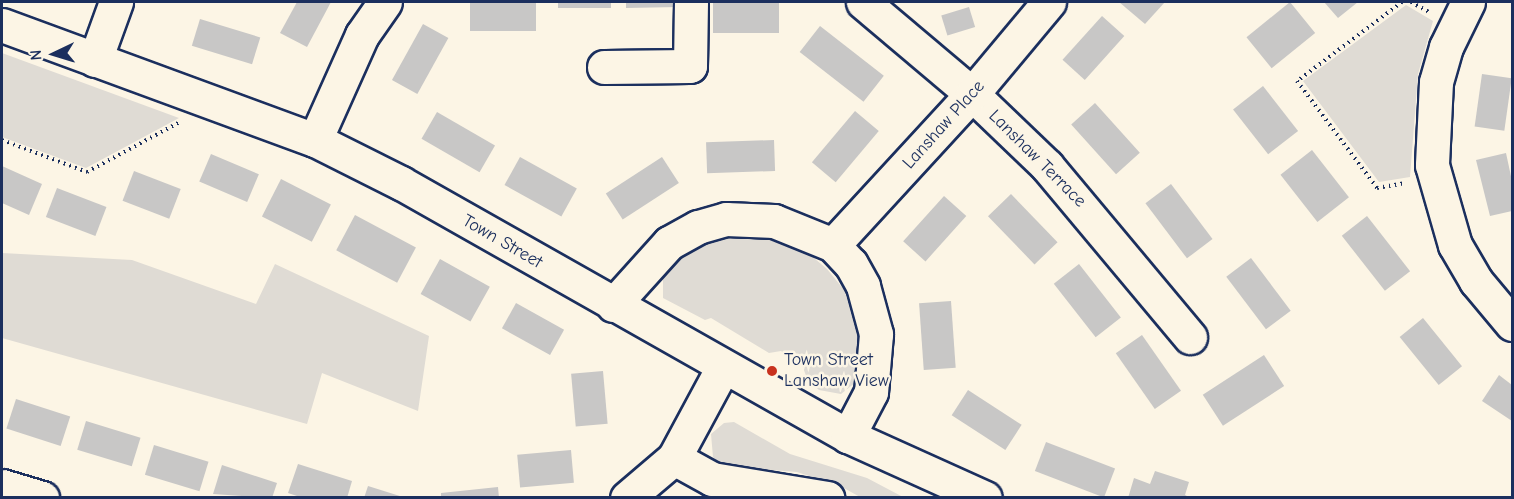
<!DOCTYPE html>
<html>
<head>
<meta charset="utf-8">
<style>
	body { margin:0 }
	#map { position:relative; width:1514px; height:499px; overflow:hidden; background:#fcf5e5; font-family:"Comic Neue",sans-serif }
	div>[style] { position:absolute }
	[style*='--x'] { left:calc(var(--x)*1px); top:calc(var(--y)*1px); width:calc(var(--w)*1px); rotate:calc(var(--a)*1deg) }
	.green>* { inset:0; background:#dfdbd4 }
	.building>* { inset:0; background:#c8c7c6; transform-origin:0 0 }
	.path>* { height:4px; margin-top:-2px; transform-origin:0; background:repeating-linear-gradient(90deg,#1b2f5e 0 1.5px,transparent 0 6px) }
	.roads { filter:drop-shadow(2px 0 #1b2f5e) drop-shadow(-2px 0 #1b2f5e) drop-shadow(0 2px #1b2f5e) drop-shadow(0 -2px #1b2f5e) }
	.minor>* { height:33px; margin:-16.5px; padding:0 16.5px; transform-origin:16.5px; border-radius:16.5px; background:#fcf5e5 }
	.dots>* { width:16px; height:16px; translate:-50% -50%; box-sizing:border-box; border:3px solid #fcf5e5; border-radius:50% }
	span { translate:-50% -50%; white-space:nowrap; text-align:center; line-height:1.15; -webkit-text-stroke:5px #fcf5e5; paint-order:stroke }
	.street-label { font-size:18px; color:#1b2f5e }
	.poi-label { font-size:18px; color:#1b2f5e }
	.left { translate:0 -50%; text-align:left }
	.frame { position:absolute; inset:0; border:3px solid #1b2f5e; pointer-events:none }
	.north { position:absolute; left:24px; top:24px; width:60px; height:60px; -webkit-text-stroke:4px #fcf5e5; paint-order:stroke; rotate:266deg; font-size:16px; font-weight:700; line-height:24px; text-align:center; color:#1b2f5e }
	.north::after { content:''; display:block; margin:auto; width:21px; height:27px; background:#1b2f5e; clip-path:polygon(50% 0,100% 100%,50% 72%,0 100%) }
</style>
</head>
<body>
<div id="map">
	<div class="green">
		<div style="clip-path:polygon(1406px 5px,1433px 21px,1418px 74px,1410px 177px,1379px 182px,1303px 81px)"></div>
		<div style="clip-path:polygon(2px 53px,179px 118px,86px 168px,2px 137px)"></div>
		<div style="clip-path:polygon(757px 235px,808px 253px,827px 269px,845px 291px,858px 324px,860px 353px,856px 382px,841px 394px,819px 390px,808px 381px,802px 365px,781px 351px,769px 353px,711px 318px,705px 320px,663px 298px,663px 273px,674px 260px,714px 238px)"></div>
		<div style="clip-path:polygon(2px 253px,132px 260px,256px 304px,275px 264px,429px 336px,418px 411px,322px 373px,307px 424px,2px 338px)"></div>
		<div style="clip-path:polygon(734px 422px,790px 454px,867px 478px,903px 497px,860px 497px,842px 487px,797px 472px,723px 466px,713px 457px,711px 434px,724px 423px)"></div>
	</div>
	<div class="building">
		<div style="clip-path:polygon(297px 2px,331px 2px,307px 47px,280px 33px)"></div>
		<div style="left:470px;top:2px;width:66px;height:29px"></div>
		<div style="left:558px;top:2px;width:53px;height:6px"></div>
		<div style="clip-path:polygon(626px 2px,679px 2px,679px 7px,626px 8px)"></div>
		<div style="left:713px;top:2px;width:66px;height:31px"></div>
		<div style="clip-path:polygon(1119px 2px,1165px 2px,1145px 24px)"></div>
		<div style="left:1290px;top:2px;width:40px;height:56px;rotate:51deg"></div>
		<div style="clip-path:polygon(1324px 2px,1358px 2px,1338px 18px)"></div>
		<div style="left:969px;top:7px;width:21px;height:29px;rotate:73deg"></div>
		<div style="left:1102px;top:16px;width:30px;height:59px;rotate:42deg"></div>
		<div style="left:200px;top:19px;width:63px;height:28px;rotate:17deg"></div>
		<div style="left:423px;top:24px;width:29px;height:64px;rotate:29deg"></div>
		<div style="left:820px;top:26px;width:81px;height:33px;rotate:38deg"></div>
		<div style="left:1482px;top:74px;width:30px;height:53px;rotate:8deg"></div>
		<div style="left:1263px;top:86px;width:57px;height:38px;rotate:52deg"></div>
		<div style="left:1095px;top:103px;width:67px;height:32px;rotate:48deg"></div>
		<div style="left:855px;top:111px;width:31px;height:67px;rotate:40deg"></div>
		<div style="left:437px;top:112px;width:67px;height:31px;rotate:30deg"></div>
		<div style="left:774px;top:140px;width:31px;height:68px;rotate:88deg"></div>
		<div style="left:1312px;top:150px;width:60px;height:40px;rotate:52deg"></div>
		<div style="clip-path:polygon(1506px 153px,1512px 181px,1512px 211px,1490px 216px,1476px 160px)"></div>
		<div style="left:211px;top:154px;width:52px;height:30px;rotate:23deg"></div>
		<div style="left:520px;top:157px;width:65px;height:32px;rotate:29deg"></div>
		<div style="left:662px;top:157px;width:31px;height:67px;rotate:57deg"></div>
		<div style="clip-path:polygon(2px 166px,42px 184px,29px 215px,2px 203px)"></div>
		<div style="left:134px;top:171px;width:50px;height:32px;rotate:21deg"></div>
		<div style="left:281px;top:179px;width:56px;height:42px;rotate:27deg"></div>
		<div style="left:1171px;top:184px;width:69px;height:32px;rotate:53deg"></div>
		<div style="left:57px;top:188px;width:53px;height:31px;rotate:21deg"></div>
		<div style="left:1011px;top:194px;width:67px;height:32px;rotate:46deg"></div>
		<div style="left:944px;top:196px;width:30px;height:61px;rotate:42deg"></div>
		<div style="left:355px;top:215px;width:69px;height:40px;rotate:28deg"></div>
		<div style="left:1367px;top:216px;width:70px;height:32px;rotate:52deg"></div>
		<div style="left:1251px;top:258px;width:66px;height:31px;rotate:53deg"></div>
		<div style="left:440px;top:259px;width:57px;height:40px;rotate:29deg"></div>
		<div style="left:1079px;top:264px;width:68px;height:32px;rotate:52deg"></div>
		<div style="left:951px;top:301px;width:67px;height:32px;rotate:86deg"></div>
		<div style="left:516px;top:303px;width:55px;height:29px;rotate:29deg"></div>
		<div style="left:1423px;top:318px;width:62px;height:30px;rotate:51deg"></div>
		<div style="left:1142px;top:335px;width:68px;height:32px;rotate:55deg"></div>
		<div style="left:1264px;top:355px;width:37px;height:73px;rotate:57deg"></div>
		<div style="left:603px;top:371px;width:53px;height:32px;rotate:85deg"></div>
		<div style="clip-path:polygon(1499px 375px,1512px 385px,1512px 421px,1482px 401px)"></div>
		<div style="left:968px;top:390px;width:64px;height:30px;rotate:33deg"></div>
		<div style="left:16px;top:399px;width:57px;height:31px;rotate:18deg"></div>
		<div style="left:86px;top:421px;width:57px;height:30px;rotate:17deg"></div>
		<div style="left:1046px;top:442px;width:74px;height:31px;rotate:21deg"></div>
		<div style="left:154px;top:445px;width:57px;height:31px;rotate:17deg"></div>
		<div style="left:571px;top:450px;width:33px;height:54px;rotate:85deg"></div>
		<div style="clip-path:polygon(298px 464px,352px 481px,347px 498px,303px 498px,288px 493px)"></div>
		<div style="clip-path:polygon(222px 465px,277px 483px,272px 498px,213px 494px)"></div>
		<div style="clip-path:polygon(1155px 471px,1189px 482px,1185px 495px,1191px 498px,1128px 498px,1134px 478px,1150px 484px)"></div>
		<div style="clip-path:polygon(368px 486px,403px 497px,403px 498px,364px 498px)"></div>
		<div style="clip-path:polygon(498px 487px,499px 498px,441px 498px,441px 493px)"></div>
	</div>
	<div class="path">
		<div style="--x:1402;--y:2;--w:131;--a:143"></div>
		<div style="--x:1297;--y:81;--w:134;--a:53.2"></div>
		<div style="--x:1377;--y:188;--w:29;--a:-10"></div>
		<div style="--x:1411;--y:2;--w:21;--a:29"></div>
		<div style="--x:2;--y:140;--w:91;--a:20.6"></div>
		<div style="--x:87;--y:172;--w:106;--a:-28.3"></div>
	</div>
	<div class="roads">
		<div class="minor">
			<div style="--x:863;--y:2;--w:143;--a:40.2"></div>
			<div style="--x:972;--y:94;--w:104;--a:43.8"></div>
			<div style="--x:1047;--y:166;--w:223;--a:50.1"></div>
			<div style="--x:1468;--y:2;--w:50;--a:116.1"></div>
			<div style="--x:1446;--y:47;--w:36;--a:106"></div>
			<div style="--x:1436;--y:82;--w:83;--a:92.8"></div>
			<div style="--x:1432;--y:165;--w:83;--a:74"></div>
			<div style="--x:1455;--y:245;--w:42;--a:59.7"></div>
			<div style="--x:1476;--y:281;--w:56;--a:50.1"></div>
			<div style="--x:2;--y:25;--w:333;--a:20.2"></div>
			<div style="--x:315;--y:140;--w:96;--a:26.6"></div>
			<div style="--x:401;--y:183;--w:514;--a:29.51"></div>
			<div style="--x:848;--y:436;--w:150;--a:24.3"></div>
			<div style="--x:95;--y:60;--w:62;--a:-70.1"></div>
			<div style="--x:604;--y:67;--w:86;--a:-0.7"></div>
			<div style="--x:690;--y:66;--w:64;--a:-89.1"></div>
			<div style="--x:315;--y:140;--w:115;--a:-65.9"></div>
			<div style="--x:362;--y:35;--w:40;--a:-55.1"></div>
			<div style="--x:833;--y:245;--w:205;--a:-47.4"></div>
			<div style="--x:972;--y:94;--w:120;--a:-50.1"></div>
			<div style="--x:613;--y:305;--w:84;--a:-47.9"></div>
			<div style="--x:669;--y:243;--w:33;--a:-29"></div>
			<div style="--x:698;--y:227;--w:29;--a:-16"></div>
			<div style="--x:726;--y:219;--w:48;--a:2.4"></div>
			<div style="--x:774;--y:221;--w:64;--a:22.1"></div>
			<div style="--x:833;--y:245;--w:26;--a:47"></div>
			<div style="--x:851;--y:264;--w:25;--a:61"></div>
			<div style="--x:863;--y:286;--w:50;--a:74.8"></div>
			<div style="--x:876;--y:334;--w:58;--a:94.9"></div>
			<div style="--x:871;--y:392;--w:50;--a:117.6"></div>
			<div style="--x:674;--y:458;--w:43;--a:28.9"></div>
			<div style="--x:712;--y:479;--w:117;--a:9.4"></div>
			<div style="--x:2;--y:486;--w:42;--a:16.7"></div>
			<div style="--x:627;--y:498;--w:62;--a:-40.4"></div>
			<div style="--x:674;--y:458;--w:103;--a:-61.7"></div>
		</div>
	</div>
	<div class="dots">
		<div style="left:772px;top:371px;background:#c8321e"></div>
	</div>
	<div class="street-label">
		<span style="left:944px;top:125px;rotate:-48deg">Lanshaw Place</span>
		<span style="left:1037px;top:159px;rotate:45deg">Lanshaw Terrace</span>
		<span style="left:502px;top:242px;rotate:30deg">Town Street</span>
	</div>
	<div class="poi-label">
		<span class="left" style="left:784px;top:371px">Town Street<br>Lanshaw View</span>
	</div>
	<div class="frame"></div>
	<div class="north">N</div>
</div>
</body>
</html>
